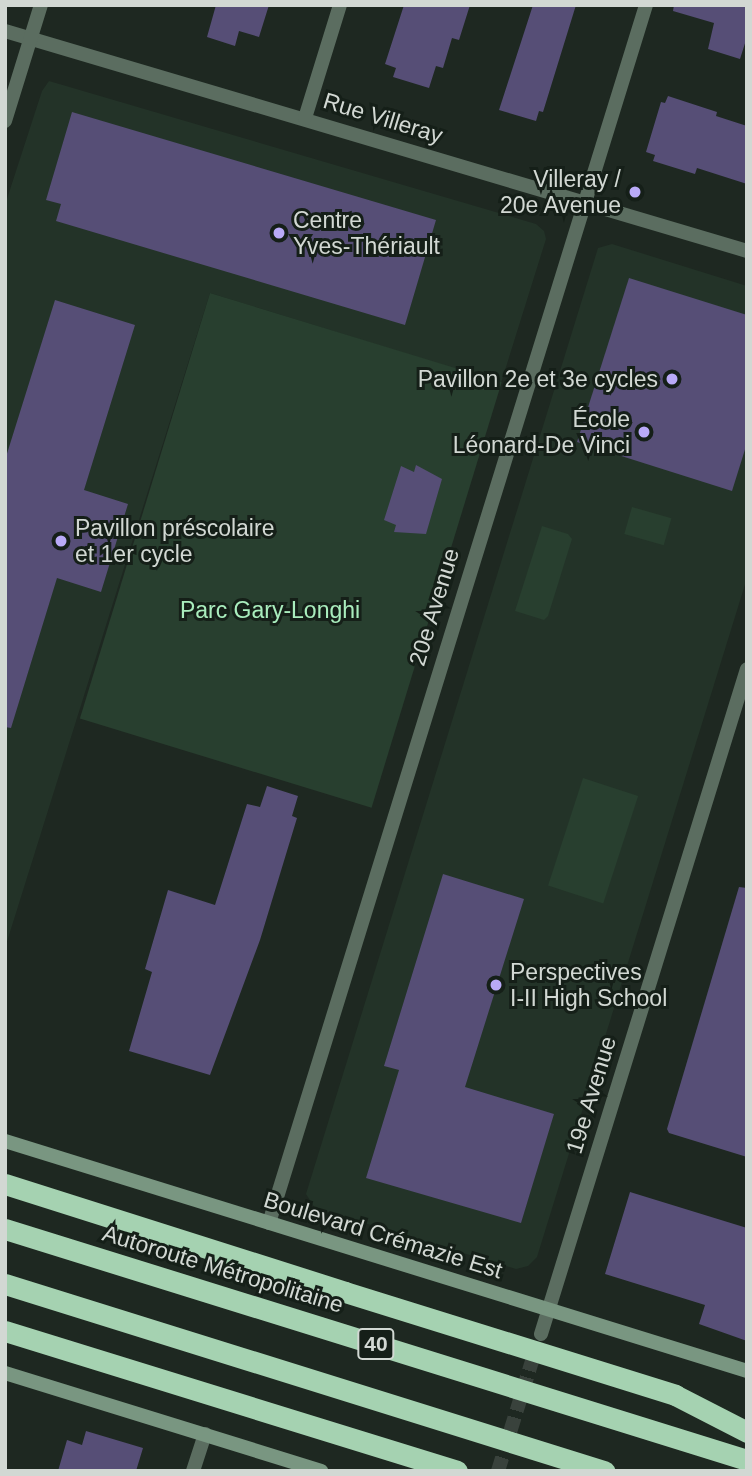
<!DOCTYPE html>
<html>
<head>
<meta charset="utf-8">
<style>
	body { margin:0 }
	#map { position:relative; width:752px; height:1476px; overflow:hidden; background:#1e2821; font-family:Arial,sans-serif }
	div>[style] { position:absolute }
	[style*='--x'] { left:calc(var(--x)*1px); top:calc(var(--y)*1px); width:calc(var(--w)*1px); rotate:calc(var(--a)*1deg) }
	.built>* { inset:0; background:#233328 }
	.green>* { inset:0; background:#283f2f; transform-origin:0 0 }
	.building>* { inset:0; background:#564e76 }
	.minor-tunnel>* { height:14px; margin-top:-7px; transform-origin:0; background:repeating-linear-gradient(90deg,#39423c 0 14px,transparent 0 21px) }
	.minor>* { height:14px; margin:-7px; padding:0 7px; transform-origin:7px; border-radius:7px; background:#5b6d60 }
	.secondary>* { height:14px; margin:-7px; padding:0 7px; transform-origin:7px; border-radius:7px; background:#799681 }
	.motorway>* { height:21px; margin:-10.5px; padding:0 10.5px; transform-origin:10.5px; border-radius:10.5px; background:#a5d2b1 }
	.motorway-bridge>* { height:21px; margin:-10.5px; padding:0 10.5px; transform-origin:10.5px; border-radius:10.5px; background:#a5d2b1 }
	.dots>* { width:19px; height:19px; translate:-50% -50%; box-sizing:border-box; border:4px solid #151f18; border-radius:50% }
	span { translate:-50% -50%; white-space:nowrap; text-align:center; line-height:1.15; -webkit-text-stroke:6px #151f18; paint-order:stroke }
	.shield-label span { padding:2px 5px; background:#151f18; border:2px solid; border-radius:5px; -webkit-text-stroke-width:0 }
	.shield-label { font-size:21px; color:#d2d8d3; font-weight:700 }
	.street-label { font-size:23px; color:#d2d8d3 }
	.poi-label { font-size:23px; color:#d2d8d3 }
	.right { translate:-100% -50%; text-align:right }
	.left { translate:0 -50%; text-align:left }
	.park-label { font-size:23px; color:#a9edbd }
	.frame { position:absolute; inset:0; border:7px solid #d2d8d3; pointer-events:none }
</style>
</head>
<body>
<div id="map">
	<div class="built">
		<div style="clip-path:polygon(49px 81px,536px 224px,544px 231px,546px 239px,501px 383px,210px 293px,5px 948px,5px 205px,42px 91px)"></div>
		<div style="clip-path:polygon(612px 244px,747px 286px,747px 578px,537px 1257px,528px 1266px,516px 1269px,315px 1208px,306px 1194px,598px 248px)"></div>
	</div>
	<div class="green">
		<div style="left:210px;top:293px;width:305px;height:445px;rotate:17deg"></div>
		<div style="left:632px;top:507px;width:41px;height:28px;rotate:16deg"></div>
		<div style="clip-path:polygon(542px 526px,568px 534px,572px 539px,548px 616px,544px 620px,515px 611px)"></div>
		<div style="left:583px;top:778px;width:58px;height:113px;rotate:18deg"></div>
	</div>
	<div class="building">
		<div style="clip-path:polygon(216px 5px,269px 5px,259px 37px,239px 31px,235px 46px,207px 37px)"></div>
		<div style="clip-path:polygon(404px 5px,470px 5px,459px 40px,452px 38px,443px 68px,436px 66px,429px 88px,393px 77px,396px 68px,385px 64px)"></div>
		<div style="clip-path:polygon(533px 5px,576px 5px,543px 112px,539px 111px,536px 121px,499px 110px)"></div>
		<div style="clip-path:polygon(674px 5px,747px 5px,747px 37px,740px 59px,708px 49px,714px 23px,673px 11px)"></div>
		<div style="clip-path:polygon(668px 96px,717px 112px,716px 116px,747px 126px,747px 184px,697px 168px,695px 174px,653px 161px,655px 155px,646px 152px,661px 102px,665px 103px)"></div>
		<div style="clip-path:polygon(72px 112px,436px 220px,405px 325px,56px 221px,61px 204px,46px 200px)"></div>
		<div style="clip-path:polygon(629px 278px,747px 315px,747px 443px,732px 491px,577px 442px)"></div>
		<div style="clip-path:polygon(55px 300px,135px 325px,84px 490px,128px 504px,101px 592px,57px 578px,11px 728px,5px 727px,5px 460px)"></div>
		<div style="clip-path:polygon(416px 465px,442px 479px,426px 534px,394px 532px,396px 525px,384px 520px,401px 466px,414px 472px)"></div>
		<div style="clip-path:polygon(267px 786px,298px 796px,292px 816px,297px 818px,260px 940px,210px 1075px,129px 1051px,152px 972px,145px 969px,168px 890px,215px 905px,247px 804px,260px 807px)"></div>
		<div style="clip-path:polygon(443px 874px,524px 899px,465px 1087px,554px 1114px,521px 1223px,366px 1178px,399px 1070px,384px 1066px)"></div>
		<div style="clip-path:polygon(739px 887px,747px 888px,747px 1157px,669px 1133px,667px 1129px)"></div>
		<div style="clip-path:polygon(630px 1192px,747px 1228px,747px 1341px,699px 1324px,705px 1305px,605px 1274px)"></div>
		<div style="clip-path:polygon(86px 1431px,143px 1448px,136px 1471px,58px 1471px,67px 1440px,82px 1445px)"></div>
	</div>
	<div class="minor-tunnel">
		<div style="--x:498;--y:1471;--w:132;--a:-72.8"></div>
	</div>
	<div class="minor">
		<div style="--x:5;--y:31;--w:774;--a:16.51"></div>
		<div style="--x:305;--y:118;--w:118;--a:-72.8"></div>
		<div style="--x:5;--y:121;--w:121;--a:-72.8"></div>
		<div style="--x:269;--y:1223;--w:1275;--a:-72.8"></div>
		<div style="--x:541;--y:1334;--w:696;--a:-72.79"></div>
		<div style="--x:193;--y:1471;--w:39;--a:-72"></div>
	</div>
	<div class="secondary">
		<div style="--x:5;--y:1141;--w:777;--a:17.22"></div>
		<div style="--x:5;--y:1373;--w:331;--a:17.2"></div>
	</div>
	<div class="motorway">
		<div style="--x:5;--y:1184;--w:357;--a:17.6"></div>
		<div style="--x:5;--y:1331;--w:473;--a:17.2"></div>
		<div style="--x:675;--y:1395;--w:81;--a:27.2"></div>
	</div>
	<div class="motorway-bridge">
		<div style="--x:5;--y:1229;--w:777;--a:17.29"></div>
		<div style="--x:5;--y:1284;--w:628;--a:17.34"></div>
		<div style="--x:345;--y:1292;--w:346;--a:17.3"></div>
	</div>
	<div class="dots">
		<div style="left:635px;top:192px;background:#b9aaf7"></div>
		<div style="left:279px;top:233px;background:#b9aaf7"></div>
		<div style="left:672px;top:379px;background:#b9aaf7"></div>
		<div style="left:644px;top:432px;background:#b9aaf7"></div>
		<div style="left:61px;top:541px;background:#b9aaf7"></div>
		<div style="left:496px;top:985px;background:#b9aaf7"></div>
	</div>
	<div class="shield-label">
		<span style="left:376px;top:1344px">40</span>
	</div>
	<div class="street-label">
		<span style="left:383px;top:118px;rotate:17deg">Rue Villeray</span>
		<span style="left:434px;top:607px;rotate:-73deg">20e Avenue</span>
		<span style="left:591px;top:1095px;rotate:-73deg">19e Avenue</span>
		<span style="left:383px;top:1235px;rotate:17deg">Boulevard Crémazie Est</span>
		<span style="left:223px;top:1269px;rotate:17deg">Autoroute Métropolitaine</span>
	</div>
	<div class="poi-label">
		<span class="right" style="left:621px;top:192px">Villeray /<br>20e Avenue</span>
		<span class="left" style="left:293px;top:233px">Centre<br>Yves-Thériault</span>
		<span class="right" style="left:658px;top:379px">Pavillon 2e et 3e cycles</span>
		<span class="right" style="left:630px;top:432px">École<br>Léonard-De Vinci</span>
		<span class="left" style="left:75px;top:541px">Pavillon préscolaire<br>et 1er cycle</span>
		<span class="left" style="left:510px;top:985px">Perspectives<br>I-II High School</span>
	</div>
	<div class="park-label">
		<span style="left:270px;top:610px">Parc Gary-Longhi</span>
	</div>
	<div class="frame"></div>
</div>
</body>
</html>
